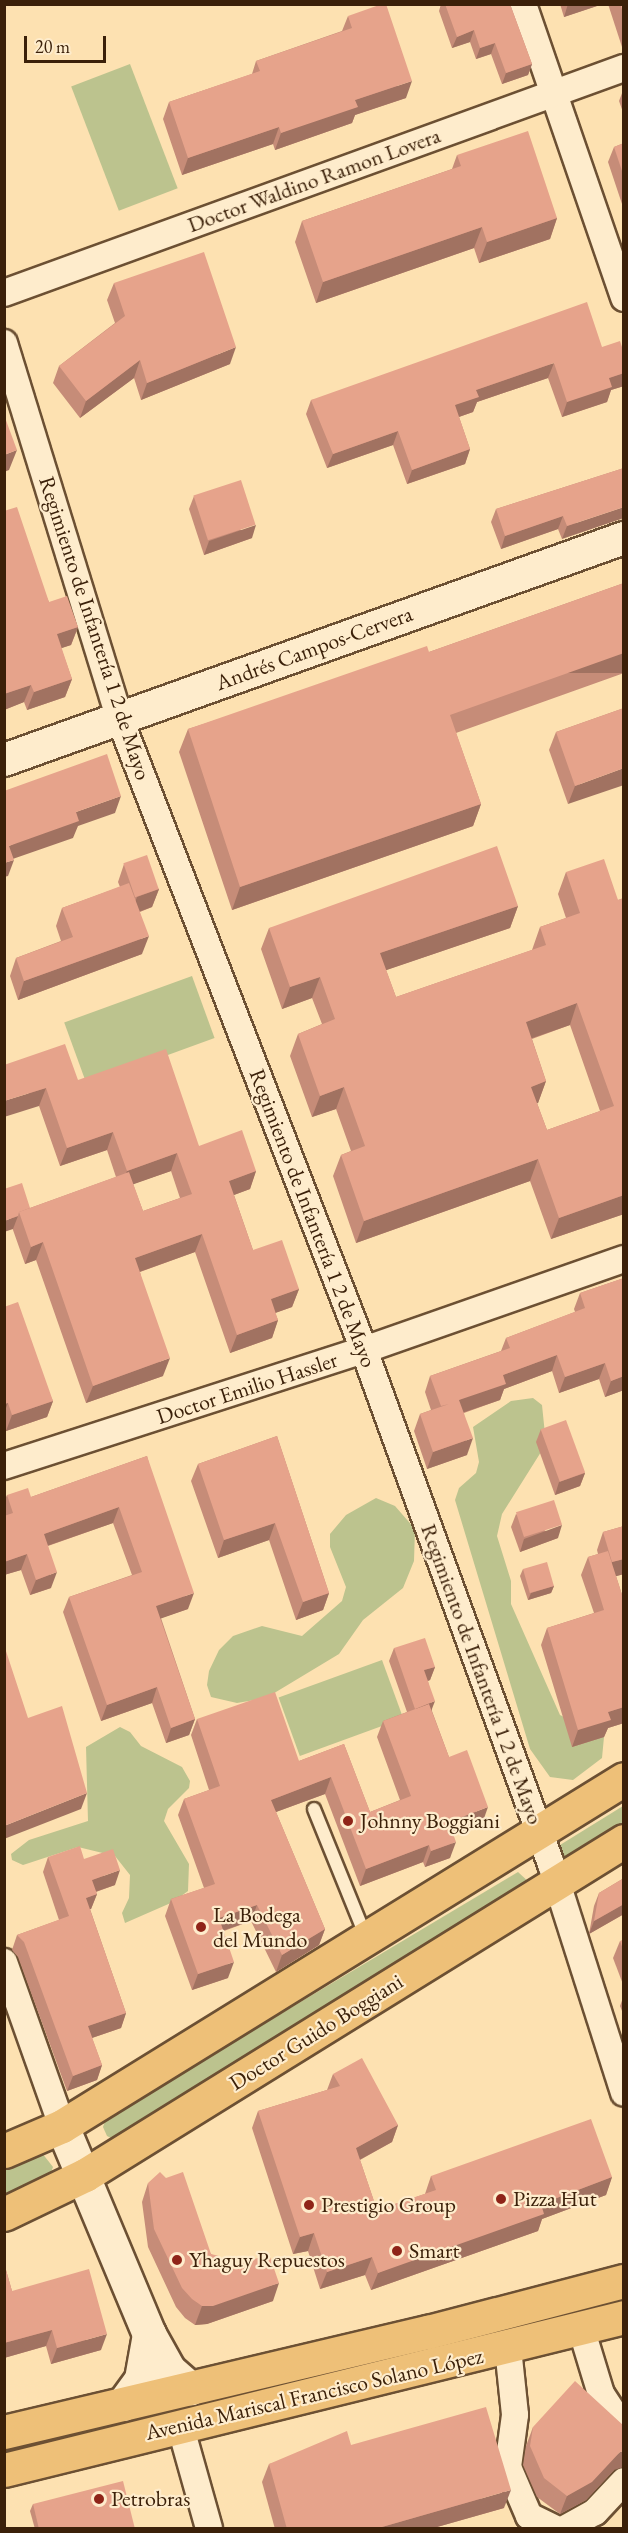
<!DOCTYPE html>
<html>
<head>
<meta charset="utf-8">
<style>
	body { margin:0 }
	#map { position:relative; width:628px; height:2533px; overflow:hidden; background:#fde1b1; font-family:"EB Garamond",serif }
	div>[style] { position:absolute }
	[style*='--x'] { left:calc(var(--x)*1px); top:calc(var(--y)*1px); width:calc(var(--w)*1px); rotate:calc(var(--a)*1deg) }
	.green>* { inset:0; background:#bcc38e; transform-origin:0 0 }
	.roads { filter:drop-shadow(2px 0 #6c5033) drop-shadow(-2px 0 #6c5033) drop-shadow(0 2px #6c5033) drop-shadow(0 -2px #6c5033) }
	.service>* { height:12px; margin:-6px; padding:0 6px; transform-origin:6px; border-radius:6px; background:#feeccc }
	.minor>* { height:26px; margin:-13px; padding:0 13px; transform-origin:13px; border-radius:13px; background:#feeccc }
	.tertiary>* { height:32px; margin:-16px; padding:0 16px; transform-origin:16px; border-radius:16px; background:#feeccc }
	.secondary>* { height:33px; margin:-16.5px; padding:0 16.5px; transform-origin:16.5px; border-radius:16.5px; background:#feeccc }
	.primary>* { height:33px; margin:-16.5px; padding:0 16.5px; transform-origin:16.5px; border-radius:16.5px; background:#eec078 }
	.trunk>* { height:33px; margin:-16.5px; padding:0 16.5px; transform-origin:16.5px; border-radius:16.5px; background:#eec078 }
	.wall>* { inset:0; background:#c68c78 }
	.shaded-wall>* { inset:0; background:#a17261; transform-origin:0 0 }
	.building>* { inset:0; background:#e6a38b; transform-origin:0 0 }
	.dots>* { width:16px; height:16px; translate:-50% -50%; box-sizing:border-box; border:3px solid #feeccc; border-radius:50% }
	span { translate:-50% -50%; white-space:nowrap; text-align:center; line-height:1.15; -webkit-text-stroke:4.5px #feeccc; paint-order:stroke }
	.street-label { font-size:22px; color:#3b2009 }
	.poi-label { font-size:22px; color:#3b2009 }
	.left { translate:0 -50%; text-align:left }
	.frame { position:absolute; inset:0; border:6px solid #3b2009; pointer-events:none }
	.scale { position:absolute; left:24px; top:36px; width:82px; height:27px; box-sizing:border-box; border:3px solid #3b2009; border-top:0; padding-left:8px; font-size:18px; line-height:21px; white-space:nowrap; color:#3b2009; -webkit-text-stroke:4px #feeccc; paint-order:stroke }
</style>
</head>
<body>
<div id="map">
	<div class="green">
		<div style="left:130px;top:64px;width:133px;height:63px;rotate:69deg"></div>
		<div style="left:192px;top:976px;width:66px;height:136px;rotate:70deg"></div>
		<div style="clip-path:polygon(533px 1398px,542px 1405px,546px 1444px,502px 1514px,497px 1536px,511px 1581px,511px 1604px,560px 1715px,604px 1737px,602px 1758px,573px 1780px,550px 1777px,530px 1749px,455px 1500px,459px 1488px,476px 1473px,479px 1462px,473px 1427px,511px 1401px)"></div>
		<div style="clip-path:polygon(376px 1498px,395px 1506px,415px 1529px,414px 1561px,403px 1588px,363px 1620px,339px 1654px,266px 1698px,237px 1703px,211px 1697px,207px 1685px,209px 1671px,219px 1650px,233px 1636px,262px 1626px,302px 1636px,342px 1601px,346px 1587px,330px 1547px,330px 1534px,346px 1515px)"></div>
		<div style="left:382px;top:1660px;width:62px;height:110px;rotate:70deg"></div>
		<div style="clip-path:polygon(120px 1727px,130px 1732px,141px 1746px,182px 1767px,190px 1781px,189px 1788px,168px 1809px,164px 1821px,189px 1864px,188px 1891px,173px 1902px,125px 1923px,122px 1913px,129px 1898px,130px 1875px,115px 1856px,78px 1847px,23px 1865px,12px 1860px,11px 1854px,29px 1840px,88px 1821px,86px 1747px)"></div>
		<div style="clip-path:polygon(623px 1806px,623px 1834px,562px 1863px,557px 1849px,560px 1845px)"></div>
		<div style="clip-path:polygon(518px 1872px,531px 1884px,113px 2139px,107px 2136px,103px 2127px,106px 2118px)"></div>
		<div style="clip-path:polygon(42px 2153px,53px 2167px,50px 2175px,5px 2196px,5px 2168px)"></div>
		<div style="clip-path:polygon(132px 2418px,136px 2421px,5px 2460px,5px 2450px)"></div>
	</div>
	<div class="roads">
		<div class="service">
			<div style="--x:314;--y:1809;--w:138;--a:67.9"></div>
		</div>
		<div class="minor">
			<div style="--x:523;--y:4;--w:311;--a:71"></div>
			<div style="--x:4;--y:293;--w:660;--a:-19.95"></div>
			<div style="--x:4;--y:343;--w:391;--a:72.9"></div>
			<div style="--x:119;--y:717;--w:679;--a:68.84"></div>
			<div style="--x:364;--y:1350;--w:547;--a:70.01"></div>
			<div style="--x:551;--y:1864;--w:240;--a:72.3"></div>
			<div style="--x:4;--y:1466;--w:378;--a:-17.9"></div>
			<div style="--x:364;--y:1350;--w:275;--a:-19.3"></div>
			<div style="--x:4;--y:1962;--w:174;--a:70.5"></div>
			<div style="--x:581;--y:2328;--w:69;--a:73.1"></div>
			<div style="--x:601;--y:2394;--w:42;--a:56.7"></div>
			<div style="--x:508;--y:2348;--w:67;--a:84"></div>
			<div style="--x:515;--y:2415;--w:52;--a:97.7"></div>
			<div style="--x:508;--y:2467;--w:53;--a:66.8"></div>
			<div style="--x:529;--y:2516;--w:28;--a:26"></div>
			<div style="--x:180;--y:2425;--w:107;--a:74.3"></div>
			<div style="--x:566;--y:2528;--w:33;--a:-29"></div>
			<div style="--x:595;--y:2512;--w:42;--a:-46.9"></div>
		</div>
		<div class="tertiary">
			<div style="--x:4;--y:760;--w:659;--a:-19.7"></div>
		</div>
		<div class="secondary">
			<div style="--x:62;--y:2126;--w:225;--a:67.3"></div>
			<div style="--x:149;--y:2334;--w:41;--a:60.9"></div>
			<div style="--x:169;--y:2370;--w:28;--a:41"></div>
			<div style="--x:123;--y:2404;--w:31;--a:-54"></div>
			<div style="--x:141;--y:2379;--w:46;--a:-79.9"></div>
		</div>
		<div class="primary">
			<div style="--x:4;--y:2151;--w:63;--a:-23.3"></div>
			<div style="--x:62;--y:2126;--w:660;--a:-31.69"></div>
			<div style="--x:4;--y:2214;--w:90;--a:-25.7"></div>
			<div style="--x:85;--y:2175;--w:634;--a:-31.79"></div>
		</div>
		<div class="trunk">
			<div style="--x:4;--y:2432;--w:436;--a:-13.3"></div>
			<div style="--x:428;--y:2332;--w:203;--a:-14.6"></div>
			<div style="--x:4;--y:2470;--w:639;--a:-13.86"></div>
		</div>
	</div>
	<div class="wall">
		<div style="clip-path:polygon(441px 4px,510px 4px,532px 64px,528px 75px,502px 84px,491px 54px,476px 59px,470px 42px,452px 48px,439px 11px)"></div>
		<div style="clip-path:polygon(560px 4px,603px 4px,564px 17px)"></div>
		<div style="clip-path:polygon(608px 4px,624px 4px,624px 46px,622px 47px)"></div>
		<div style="clip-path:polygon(348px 16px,406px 98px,355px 115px,352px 123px,275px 150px,273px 144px,182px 175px,163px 119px,169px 102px,252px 74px,256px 61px,342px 31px)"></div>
		<div style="clip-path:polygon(624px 88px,624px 115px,619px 101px)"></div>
		<div style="clip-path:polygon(624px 143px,624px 210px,608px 162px,614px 147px)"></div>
		<div style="clip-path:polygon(457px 155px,557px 218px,550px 239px,479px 263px,474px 248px,316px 303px,295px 242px,302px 221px,452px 169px)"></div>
		<div style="clip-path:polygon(114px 283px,230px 364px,141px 400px,134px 378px,80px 418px,53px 383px,59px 366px,115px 323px,107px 300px)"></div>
		<div style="clip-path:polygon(624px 353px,624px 386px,611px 390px,607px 402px,562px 417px,548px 378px,477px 402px,473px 412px,459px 417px,470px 449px,465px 464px,407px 484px,393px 445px,327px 468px,306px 414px,311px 400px)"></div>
		<div style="clip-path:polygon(624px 468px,562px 539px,558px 529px,501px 549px,491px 522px,496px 509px)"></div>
		<div style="clip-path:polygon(194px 496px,252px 538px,204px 555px,189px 509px)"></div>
		<div style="clip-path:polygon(4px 511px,49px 602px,78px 627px,71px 645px,61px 648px,72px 679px,65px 697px,27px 710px,24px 702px,4px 710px)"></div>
		<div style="clip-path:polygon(624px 583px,624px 673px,456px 733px,481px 804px,473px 826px,232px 910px,179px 752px,188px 729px,429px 652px)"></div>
		<div style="clip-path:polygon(624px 708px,568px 804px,549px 750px,556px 732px)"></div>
		<div style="clip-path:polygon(124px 864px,159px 889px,152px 907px,140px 912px,142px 954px,18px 1000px,10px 976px,16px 958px,61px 941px,56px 926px,62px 908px,120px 887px,118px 882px)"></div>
		<div style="clip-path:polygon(evenodd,566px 872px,618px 900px,624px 898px,624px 1214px,551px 1239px,530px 1181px,356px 1243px,333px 1176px,341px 1155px,351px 1151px,336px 1109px,312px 1117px,290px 1056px,298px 1034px,322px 1024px,312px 998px,282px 1009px,261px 949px,269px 928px,518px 906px,510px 928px,386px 970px,396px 997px,532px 950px,540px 927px,566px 918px,558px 894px,566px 872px,570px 1025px,600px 1111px,547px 1130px,537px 1103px,538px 1103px,546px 1081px,532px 1039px,570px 1025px)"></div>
		<div style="clip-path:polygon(evenodd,4px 1065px,78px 1080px,199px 1146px,256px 1171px,250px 1189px,234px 1195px,253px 1250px,299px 1289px,292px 1307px,275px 1313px,278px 1320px,272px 1338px,230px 1353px,195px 1252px,140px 1272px,163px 1376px,86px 1403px,36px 1260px,25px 1264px,13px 1230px,4px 1189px,30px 1208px,116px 1177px,107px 1150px,60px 1166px,39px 1106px,4px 1065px,171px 1171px,180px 1198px,143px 1211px,133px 1184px,171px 1171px)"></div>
		<div style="clip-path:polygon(624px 1278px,624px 1390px,605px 1397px,599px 1379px,559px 1393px,552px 1371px,504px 1389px,500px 1400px,464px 1413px,467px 1455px,427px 1469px,414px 1431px,420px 1414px,431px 1410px,425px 1392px,430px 1376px,501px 1351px,506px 1338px,575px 1312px,574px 1309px,580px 1293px)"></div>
		<div style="clip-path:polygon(4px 1307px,53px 1401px,47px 1417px,6px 1431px,4px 1425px)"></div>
		<div style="clip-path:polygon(541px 1429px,585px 1473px,580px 1486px,555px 1495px,536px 1442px)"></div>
		<div style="clip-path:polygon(277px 1436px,329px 1593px,323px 1610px,296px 1620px,269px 1540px,218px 1558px,191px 1481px,198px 1464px)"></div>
		<div style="clip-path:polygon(147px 1456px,188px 1609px,161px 1618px,195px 1719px,189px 1735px,166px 1743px,152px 1703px,101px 1721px,63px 1612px,69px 1597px,132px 1575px,113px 1523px,48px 1546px,51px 1588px,30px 1595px,21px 1570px,4px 1575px,4px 1501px,7px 1495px,31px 1497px)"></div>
		<div style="clip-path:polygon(516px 1514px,558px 1538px,520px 1552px,511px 1527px)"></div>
		<div style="clip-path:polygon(624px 1526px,624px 1574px,616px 1576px,624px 1601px,624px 1723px,608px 1728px,604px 1737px,572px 1747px,541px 1645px,547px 1628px,594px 1613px,581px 1575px,588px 1557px,598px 1554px,597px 1550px,603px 1532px)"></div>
		<div style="clip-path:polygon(523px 1569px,554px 1586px,551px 1593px,528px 1600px,520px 1576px)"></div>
		<div style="clip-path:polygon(394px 1648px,435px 1667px,430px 1680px,428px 1681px,432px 1711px,449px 1757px,482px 1824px,454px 1834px,450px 1858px,425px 1867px,423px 1862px,360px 1886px,325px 1794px,276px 1812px,325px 1929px,319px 1945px,276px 1972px,251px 1921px,224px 1931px,228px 1978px,192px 1990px,165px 1916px,171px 1899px,204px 1888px,178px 1815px,184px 1799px,209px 1790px,191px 1735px,197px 1719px,299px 1761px,344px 1744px,370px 1812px,400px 1800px,377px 1737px,383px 1721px,407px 1712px,389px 1661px)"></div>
		<div style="clip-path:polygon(48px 1857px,84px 1859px,115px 1885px,96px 1892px,97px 1894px,91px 1909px,90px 1909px,126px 2013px,121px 2028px,92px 2038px,102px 2065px,97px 2080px,67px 2091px,18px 1957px,12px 1950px,17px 1935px,59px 1920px,43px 1872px)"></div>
		<div style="clip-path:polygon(624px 1878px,624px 1914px,589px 1934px,594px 1906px,599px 1893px)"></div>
		<div style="clip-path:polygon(624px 1940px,624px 1987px,613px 1958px,620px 1941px)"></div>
		<div style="clip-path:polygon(624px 1995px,624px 2016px,620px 2006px)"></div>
		<div style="clip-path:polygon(333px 2074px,398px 2125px,392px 2142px,360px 2160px,377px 2210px,425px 2194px,431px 2176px,612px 2177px,606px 2195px,542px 2219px,538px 2231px,371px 2290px,365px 2275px,320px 2289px,308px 2251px,293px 2254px,252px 2128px,258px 2111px,327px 2090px)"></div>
		<div style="clip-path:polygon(148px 2183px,211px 2254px,273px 2301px,207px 2324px,195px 2325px,185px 2318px,176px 2307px,148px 2247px,142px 2202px)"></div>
		<div style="clip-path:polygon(4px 2263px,12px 2291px,101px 2350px,51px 2364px,46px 2346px,4px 2358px)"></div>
		<div style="clip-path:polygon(533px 2427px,614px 2470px,586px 2500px,560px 2514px,537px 2497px,523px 2465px,526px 2446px)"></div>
		<div style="clip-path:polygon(351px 2445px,504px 2508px,430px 2529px,275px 2529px,262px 2482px,269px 2464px)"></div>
		<div style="clip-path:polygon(33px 2504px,135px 2529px,35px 2529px,30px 2511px)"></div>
	</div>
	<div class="shaded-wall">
		<div style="clip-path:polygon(568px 4px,603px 4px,564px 17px)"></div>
		<div style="clip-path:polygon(474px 30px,470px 42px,452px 48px,457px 37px)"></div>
		<div style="clip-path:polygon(495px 43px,491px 54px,476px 59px,480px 48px)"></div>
		<div style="clip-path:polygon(532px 64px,528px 75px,502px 84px,506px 73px)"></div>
		<div style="clip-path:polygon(412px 81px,406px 98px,355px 115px,352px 123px,275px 150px,281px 133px,355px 100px)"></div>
		<div style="clip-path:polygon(279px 127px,273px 144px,182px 175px,188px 158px)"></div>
		<div style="clip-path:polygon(557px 218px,550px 239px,479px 263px,487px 242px)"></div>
		<div style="clip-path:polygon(482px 227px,474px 248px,316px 303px,323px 282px)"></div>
		<div style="clip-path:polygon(236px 347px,230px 364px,141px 400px,147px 383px)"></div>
		<div style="clip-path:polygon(140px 360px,134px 378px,80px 418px,86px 401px)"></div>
		<div style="clip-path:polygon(554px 363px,548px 378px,477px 402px,473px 412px,450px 420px,455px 405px,476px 390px)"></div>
		<div style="clip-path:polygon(624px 373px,624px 386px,611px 390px,607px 402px,562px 417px,567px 402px,609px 378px)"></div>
		<div style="clip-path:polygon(398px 431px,393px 445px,327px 468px,333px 454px)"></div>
		<div style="clip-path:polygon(470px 449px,465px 464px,407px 484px,412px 470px)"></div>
		<div style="clip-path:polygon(17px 450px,9px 470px,4px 472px,4px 455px)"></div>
		<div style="clip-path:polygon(624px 507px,624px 518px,562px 539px,567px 526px)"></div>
		<div style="clip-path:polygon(563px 516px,558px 529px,501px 549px,505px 536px)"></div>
		<div style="clip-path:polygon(256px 525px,252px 538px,204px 555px,209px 541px)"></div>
		<div style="clip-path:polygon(78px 627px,71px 645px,50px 652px,57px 634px)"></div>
		<div style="left:624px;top:653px;width:20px;height:185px;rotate:90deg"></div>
		<div style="clip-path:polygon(72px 679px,65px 697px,27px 710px,34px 692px)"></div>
		<div style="clip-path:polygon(31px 685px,24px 702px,4px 710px,4px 694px)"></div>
		<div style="clip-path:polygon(624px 768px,624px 785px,568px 804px,575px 786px)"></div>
		<div style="clip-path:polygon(121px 796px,115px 813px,78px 826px,73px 838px,4px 862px,9px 846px,76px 812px)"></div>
		<div style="clip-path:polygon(481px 804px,473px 826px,232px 910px,240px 887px)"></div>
		<div style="clip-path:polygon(14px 860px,8px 876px,4px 877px,4px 863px)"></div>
		<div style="clip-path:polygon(159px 889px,152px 907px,130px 915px,137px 897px)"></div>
		<div style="clip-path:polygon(518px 906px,510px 928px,372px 975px,380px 953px)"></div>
		<div style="clip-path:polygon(149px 936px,142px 954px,18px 1000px,24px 981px)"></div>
		<div style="clip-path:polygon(320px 977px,312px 998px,282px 1009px,290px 987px)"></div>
		<div style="clip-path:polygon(577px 1003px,570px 1025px,518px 1043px,526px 1022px)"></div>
		<div style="clip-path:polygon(546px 1081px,538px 1103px,523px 1108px,531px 1087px)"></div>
		<div style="clip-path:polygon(344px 1087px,336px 1109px,312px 1117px,320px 1096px)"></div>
		<div style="clip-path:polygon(46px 1088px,39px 1106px,4px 1117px,4px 1101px)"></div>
		<div style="clip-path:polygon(113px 1132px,107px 1150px,60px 1166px,67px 1148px)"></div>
		<div style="clip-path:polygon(177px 1153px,171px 1171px,120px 1189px,127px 1171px)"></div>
		<div style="clip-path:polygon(538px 1159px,530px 1181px,356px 1243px,364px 1221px)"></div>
		<div style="clip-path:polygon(256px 1171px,250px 1189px,223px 1199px,229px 1181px)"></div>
		<div style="clip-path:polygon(624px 1195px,624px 1214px,551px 1239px,559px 1218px)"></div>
		<div style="clip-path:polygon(18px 1216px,13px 1229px,4px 1232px,4px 1221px)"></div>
		<div style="clip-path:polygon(202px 1234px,195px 1252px,128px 1276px,135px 1258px)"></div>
		<div style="clip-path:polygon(43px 1242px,36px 1260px,25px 1264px,31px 1247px)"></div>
		<div style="clip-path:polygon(299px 1289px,292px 1307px,264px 1317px,271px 1299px)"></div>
		<div style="clip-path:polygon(278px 1320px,272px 1338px,230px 1353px,237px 1335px)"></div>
		<div style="clip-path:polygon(557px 1355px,552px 1371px,504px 1389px,500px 1400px,453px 1416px,459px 1400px,503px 1375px)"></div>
		<div style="clip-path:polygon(170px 1358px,163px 1376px,86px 1403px,93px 1386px)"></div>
		<div style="clip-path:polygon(605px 1363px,599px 1379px,559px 1393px,565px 1377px)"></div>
		<div style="clip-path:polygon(624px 1376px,624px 1390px,605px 1397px,611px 1381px)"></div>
		<div style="clip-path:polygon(53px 1401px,47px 1417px,6px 1431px,12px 1415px)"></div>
		<div style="clip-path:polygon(8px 1403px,4px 1413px,4px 1404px)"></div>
		<div style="clip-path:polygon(473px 1438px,467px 1455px,427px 1469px,433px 1452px)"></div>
		<div style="clip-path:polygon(585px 1473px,580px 1486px,555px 1495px,559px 1482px)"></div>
		<div style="clip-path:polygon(119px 1507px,113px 1523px,38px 1549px,44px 1534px)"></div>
		<div style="clip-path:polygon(275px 1523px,269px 1540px,218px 1558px,224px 1540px)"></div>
		<div style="clip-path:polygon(562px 1525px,558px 1538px,520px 1552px,524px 1539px)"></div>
		<div style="clip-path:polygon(27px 1554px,21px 1570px,4px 1575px,4px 1562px)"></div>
		<div style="clip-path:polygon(624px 1559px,624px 1574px,606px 1579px,612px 1562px)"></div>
		<div style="clip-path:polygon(57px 1572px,51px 1588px,30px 1595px,36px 1580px)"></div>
		<div style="clip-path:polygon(554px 1586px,551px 1593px,528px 1600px,531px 1593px)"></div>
		<div style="clip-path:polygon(194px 1593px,188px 1609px,151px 1622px,156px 1606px)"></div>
		<div style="clip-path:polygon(329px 1593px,323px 1610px,296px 1620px,303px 1602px)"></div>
		<div style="clip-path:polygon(435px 1667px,430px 1680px,419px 1684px,424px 1670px)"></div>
		<div style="clip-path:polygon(157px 1687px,152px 1703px,101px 1721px,107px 1705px)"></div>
		<div style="clip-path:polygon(435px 1701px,430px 1714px,415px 1709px)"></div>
		<div style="clip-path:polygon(624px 1707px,624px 1723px,608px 1728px,604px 1737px,572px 1747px,578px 1730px,608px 1712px)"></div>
		<div style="clip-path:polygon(195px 1719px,189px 1735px,166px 1743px,171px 1728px)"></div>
		<div style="clip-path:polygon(331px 1777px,325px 1794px,265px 1816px,271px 1800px)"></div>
		<div style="clip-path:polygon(87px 1793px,81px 1809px,4px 1839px,4px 1826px)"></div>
		<div style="clip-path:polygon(488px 1807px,482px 1824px,443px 1838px,449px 1822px)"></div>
		<div style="clip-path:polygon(456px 1842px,450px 1858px,425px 1867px,431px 1851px)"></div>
		<div style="clip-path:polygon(429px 1845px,423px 1862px,360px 1886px,366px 1869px)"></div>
		<div style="clip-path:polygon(120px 1870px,115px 1885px,86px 1895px,92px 1880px)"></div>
		<div style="clip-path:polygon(97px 1894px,91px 1909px,80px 1912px,86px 1898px)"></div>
		<div style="clip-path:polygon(624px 1904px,624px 1914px,589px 1934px,594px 1921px)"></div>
		<div style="clip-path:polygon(257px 1905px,251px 1921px,213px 1934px,219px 1918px)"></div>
		<div style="clip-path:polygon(325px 1929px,319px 1945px,276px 1972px,282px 1955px)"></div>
		<div style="clip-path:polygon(234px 1962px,228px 1978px,192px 1990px,198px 1974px)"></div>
		<div style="clip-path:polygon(126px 2013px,121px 2028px,83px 2041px,88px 2026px)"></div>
		<div style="clip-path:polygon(102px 2065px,97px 2080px,67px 2091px,73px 2076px)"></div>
		<div style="clip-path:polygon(398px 2125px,392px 2142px,350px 2165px,356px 2148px)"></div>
		<div style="clip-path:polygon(612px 2177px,606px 2195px,542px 2219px,538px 2231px,371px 2290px,378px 2273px,541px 2204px)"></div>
		<div style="clip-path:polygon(314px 2233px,308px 2251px,293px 2254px,300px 2237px)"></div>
		<div style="clip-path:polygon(372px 2257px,365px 2275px,320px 2289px,327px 2272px)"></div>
		<div style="clip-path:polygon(279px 2283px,273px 2301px,207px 2324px,195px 2325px,202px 2306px)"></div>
		<div style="clip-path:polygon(52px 2330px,46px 2346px,4px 2358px,4px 2343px)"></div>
		<div style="clip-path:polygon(107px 2334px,101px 2350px,51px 2364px,57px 2348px)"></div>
		<div style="clip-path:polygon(624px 2451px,624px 2467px,614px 2470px,586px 2500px,560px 2514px,567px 2496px,620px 2452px)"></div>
		<div style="clip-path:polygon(511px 2490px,504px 2508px,430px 2529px,375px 2529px)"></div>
	</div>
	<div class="building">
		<div style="clip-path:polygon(382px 4px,386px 4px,412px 81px,355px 100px,358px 107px,281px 133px,279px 127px,188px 158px,169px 102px,260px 71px,256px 61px,352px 28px,348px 16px)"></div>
		<div style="clip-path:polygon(445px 4px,510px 4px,532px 64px,506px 73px,495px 43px,480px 48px,474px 30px,457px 37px)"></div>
		<div style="clip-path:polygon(620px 4px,624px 4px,624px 15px)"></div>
		<div style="clip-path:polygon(528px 131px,557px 218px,487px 242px,482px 227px,323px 282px,302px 221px,461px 166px,457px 155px)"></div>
		<div style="clip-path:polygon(624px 143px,624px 177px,614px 147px)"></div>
		<div style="clip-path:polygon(204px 252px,236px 347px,147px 383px,140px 360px,86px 401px,59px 366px,125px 316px,114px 283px)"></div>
		<div style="clip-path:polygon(587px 302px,602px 347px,620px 341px,624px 353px,624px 373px,609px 378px,612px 387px,567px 402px,554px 363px,476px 390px,479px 397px,455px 405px,470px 449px,412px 470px,398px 431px,333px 454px,311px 400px)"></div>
		<div style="clip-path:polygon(4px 415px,17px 450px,4px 455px)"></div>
		<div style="clip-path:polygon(624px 468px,624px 507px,567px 526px,563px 516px,505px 536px,496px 509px)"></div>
		<div style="left:241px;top:480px;width:47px;height:50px;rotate:72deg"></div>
		<div style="clip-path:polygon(17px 507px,49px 602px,67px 596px,78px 627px,57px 634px,72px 679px,34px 692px,31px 685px,4px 694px,4px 511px)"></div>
		<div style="clip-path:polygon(624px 583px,624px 653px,450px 715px,481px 804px,240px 887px,188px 729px,427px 646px,429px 652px)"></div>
		<div style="clip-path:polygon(624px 708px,624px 768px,575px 786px,556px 732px)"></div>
		<div style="clip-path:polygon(107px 754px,121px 796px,76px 812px,79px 821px,9px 846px,14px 860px,4px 863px,4px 791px)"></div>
		<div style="clip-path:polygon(evenodd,497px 846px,518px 906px,380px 953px,396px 997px,546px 945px,540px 927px,580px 913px,566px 872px,604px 859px,618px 900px,624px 898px,624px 1195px,559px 1218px,538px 1159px,364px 1221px,341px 1155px,365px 1146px,344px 1087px,320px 1096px,298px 1034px,335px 1019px,320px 977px,290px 987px,269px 928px,497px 846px,577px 1003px,614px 1106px,547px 1130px,531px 1087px,546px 1081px,526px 1022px,577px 1003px)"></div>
		<div style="left:147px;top:855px;width:36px;height:25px;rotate:71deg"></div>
		<div style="clip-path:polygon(129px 883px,149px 936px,24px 981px,16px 958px,73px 937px,62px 908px)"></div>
		<div style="clip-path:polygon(65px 1044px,78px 1080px,166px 1049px,199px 1146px,242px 1130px,256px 1171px,229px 1181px,253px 1250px,282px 1240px,299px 1289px,271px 1299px,278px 1320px,237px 1335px,202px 1234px,135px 1258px,170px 1358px,93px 1386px,43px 1242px,31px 1247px,19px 1212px,129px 1172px,143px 1211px,192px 1194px,177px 1153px,127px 1171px,113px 1132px,67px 1148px,46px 1088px,4px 1101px,4px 1065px)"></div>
		<div style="clip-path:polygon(22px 1183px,30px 1208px,19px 1212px,18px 1216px,4px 1221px,4px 1189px)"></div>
		<div style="clip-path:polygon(624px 1278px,624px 1376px,611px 1381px,605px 1363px,565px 1377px,557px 1355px,503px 1375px,506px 1384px,459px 1400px,473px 1438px,433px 1452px,420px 1414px,449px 1404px,441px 1406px,430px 1376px,510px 1348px,506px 1338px,585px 1308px,580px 1293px)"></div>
		<div style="clip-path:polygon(18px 1302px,53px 1401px,12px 1415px,8px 1403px,4px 1404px,4px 1307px)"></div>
		<div style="left:566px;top:1420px;width:56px;height:27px;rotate:70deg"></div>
		<div style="clip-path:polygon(277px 1436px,329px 1593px,303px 1602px,275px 1523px,224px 1540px,198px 1464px)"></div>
		<div style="clip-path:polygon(147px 1456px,194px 1593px,156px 1606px,195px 1719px,171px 1728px,157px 1687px,107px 1705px,69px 1597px,142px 1572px,119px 1507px,44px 1534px,57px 1572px,36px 1580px,27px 1554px,4px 1562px,4px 1516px,13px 1513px,7px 1495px,28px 1488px,31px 1497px)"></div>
		<div style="left:554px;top:1500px;width:26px;height:40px;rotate:72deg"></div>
		<div style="clip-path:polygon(624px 1526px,624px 1559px,612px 1562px,603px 1532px)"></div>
		<div style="clip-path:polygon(608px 1551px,624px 1601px,624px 1707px,608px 1712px,611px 1720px,578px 1730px,547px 1628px,604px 1610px,588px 1557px)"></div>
		<div style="left:547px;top:1562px;width:25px;height:25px;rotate:74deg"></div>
		<div style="clip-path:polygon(425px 1638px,435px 1667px,424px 1670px,435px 1701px,415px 1709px,394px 1648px)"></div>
		<div style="clip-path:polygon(4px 1645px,28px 1718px,62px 1706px,87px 1793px,4px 1826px)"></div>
		<div style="clip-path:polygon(275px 1692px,299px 1761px,344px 1744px,370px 1812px,411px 1796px,383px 1721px,429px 1704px,449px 1757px,467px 1750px,488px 1807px,449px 1822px,456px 1842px,431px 1851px,429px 1845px,366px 1869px,331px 1777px,271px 1800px,325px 1929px,282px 1955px,257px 1905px,219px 1918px,234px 1962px,198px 1974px,171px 1899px,215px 1884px,184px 1799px,220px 1786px,197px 1719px)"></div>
		<div style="clip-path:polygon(80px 1846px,84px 1859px,113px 1849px,120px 1870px,92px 1880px,97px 1894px,86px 1898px,126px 2013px,88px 2026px,102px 2065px,73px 2076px,24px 1942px,17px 1935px,69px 1916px,48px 1857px)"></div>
		<div style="clip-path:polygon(624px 1878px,624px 1904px,594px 1921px,599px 1893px)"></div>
		<div style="clip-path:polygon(624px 1940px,624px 1952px,620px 1941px)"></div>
		<div style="clip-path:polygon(362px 2058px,398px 2125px,356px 2148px,377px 2210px,436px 2190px,431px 2176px,591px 2119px,612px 2177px,541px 2204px,544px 2214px,378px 2273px,372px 2257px,327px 2272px,314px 2233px,300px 2237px,258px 2111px,340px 2086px,333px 2074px)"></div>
		<div style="clip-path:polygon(160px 2172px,166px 2178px,183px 2172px,211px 2254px,219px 2256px,229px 2268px,269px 2254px,279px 2283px,213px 2306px,202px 2306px,192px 2299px,182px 2288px,154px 2229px,148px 2183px)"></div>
		<div style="clip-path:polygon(4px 2263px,12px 2291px,89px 2269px,107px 2334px,57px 2348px,52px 2330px,4px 2343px)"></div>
		<div style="clip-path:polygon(575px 2381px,624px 2426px,624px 2451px,620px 2452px,592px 2482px,567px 2496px,544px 2478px,530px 2446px,533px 2427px)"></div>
		<div style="clip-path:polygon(486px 2407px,511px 2490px,375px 2529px,287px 2529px,269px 2464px,347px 2431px,351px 2445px)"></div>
		<div style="clip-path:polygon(123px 2481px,135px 2529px,39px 2529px,33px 2504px)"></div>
	</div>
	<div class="dots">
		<div style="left:348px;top:1821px;background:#8f2418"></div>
		<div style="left:201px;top:1927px;background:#8f2418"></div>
		<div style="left:501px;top:2199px;background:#8f2418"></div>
		<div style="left:309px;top:2205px;background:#8f2418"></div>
		<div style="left:397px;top:2251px;background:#8f2418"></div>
		<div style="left:177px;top:2260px;background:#8f2418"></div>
		<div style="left:99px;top:2499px;background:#8f2418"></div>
	</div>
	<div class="street-label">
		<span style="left:314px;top:180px;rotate:-20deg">Doctor Waldino Ramon Lovera</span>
		<span style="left:95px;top:628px;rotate:72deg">Regimiento de Infantería 1 2 de Mayo</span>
		<span style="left:314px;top:648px;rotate:-20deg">Andrés Campos-Cervera</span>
		<span style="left:313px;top:1218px;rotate:69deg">Regimiento de Infantería 1 2 de Mayo</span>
		<span style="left:247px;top:1388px;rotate:-18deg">Doctor Emilio Hassler</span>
		<span style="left:482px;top:1674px;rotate:70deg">Regimiento de Infantería 1 2 de Mayo</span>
		<span style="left:316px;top:2032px;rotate:-32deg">Doctor Guido Boggiani</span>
		<span style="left:314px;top:2394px;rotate:-13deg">Avenida Mariscal Francisco Solano López</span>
	</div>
	<div class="poi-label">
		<span class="left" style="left:360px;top:1821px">Johnny Boggiani</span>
		<span class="left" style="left:213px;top:1927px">La Bodega<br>del Mundo</span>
		<span class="left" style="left:513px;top:2199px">Pizza Hut</span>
		<span class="left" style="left:321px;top:2205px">Prestigio Group</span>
		<span class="left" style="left:409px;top:2251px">Smart</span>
		<span class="left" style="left:189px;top:2260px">Yhaguy Repuestos</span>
		<span class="left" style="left:111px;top:2499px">Petrobras</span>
	</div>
	<div class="frame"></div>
	<div class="scale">20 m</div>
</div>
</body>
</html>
